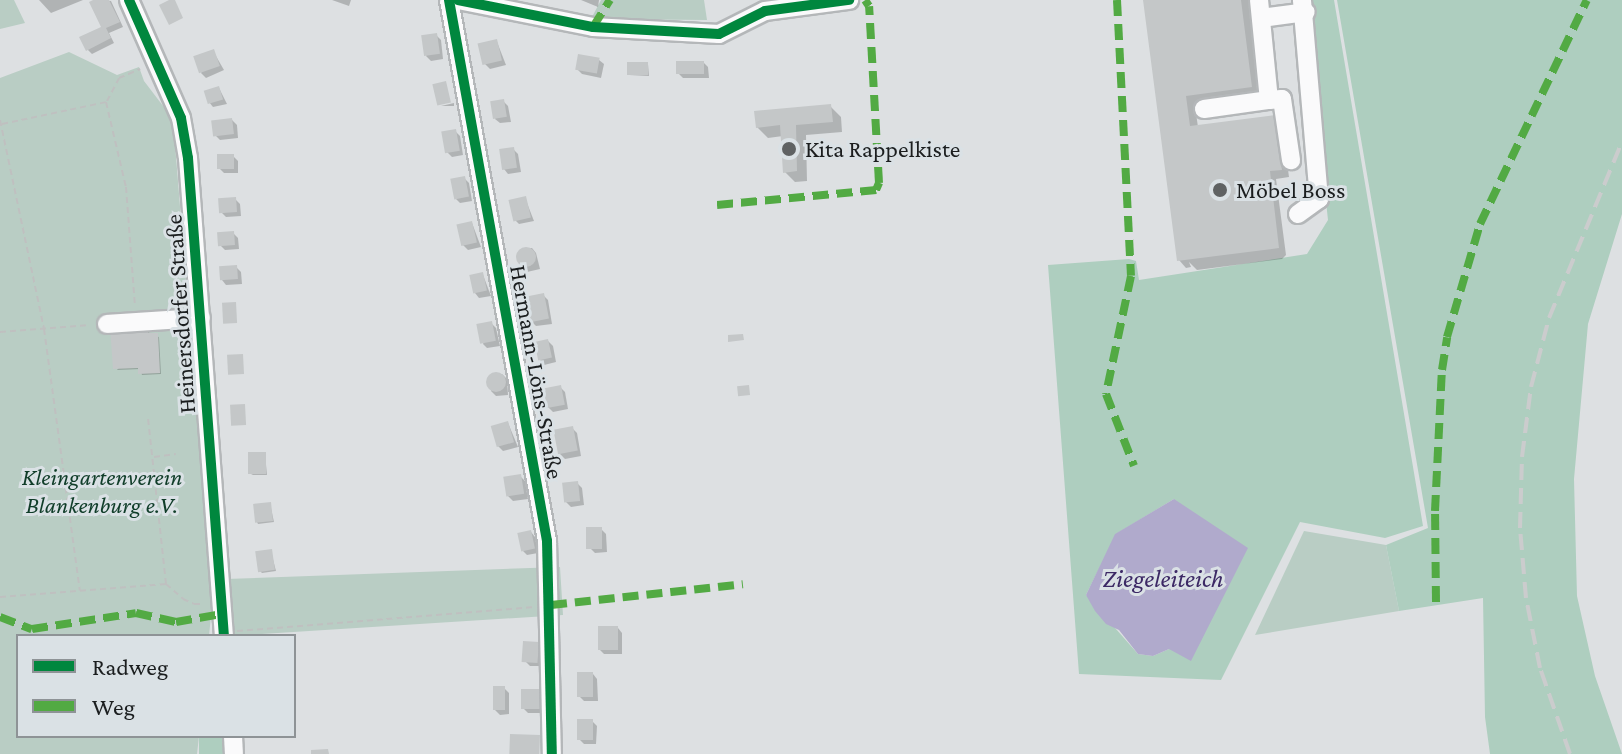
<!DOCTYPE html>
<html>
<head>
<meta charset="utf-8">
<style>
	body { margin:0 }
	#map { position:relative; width:1622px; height:754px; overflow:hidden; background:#dde0e2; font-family:"Crimson Pro",serif }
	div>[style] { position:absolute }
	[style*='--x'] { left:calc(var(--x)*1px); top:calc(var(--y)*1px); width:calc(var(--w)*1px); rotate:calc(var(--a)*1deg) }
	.green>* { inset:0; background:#b9cdc4 }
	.forest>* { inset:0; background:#aecebf; transform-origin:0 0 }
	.water>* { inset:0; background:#b0aacc }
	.shadow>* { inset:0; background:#0003 }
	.building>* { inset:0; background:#c4c7c8; transform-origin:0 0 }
	.round { border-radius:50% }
	.path>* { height:2px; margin-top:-1px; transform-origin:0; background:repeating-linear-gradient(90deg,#bfc0c0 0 6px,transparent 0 10px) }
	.roads { filter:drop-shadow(2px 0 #b4b7b9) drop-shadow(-2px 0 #b4b7b9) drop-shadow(0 2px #b4b7b9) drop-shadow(0 -2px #b4b7b9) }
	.minor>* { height:18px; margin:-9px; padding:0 9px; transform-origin:9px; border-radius:9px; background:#fafafb }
	.rail>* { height:4px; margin-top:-2px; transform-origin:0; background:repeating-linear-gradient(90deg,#cbcccd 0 16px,transparent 0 24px) }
	.quiet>* { height:8px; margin-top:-4px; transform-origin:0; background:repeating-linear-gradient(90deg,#52aa43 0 16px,transparent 0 24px) }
	.cycleway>* { height:10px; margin:-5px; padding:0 5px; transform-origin:5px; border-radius:5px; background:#00873e }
	.dots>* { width:22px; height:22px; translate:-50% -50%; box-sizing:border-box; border:4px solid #dae1e5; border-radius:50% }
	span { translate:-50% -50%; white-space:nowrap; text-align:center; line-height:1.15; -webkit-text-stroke:6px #dae1e5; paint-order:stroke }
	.poi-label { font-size:24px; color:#1b1e1f }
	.left { translate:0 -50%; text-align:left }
	.street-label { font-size:24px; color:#1b1e1f }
	.park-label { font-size:24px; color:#103d29; font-style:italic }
	.water-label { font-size:26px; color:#3c2965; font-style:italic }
	.legend { position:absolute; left:16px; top:634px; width:280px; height:104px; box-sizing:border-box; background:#dae1e5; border:2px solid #8e9396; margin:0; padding:10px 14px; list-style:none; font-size:24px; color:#1b1e1f }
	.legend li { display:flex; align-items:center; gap:16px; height:40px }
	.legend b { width:40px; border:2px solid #8e9396 }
</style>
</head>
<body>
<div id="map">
	<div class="green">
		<div style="clip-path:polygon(0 0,14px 0,25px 23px,0 29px)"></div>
		<div style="clip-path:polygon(601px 0,704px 0,707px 20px,591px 19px)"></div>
		<div style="clip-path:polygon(69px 52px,117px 75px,139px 67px,144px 81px,173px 119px,212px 606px,209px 636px,18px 636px,18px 736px,199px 736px,197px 754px,0 754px,0 78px)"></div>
		<div style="clip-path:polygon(1304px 531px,1386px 545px,1399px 611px,1255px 635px)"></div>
		<div style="clip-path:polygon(560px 567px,563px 615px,231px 636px,226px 579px)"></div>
	</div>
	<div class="forest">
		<div style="clip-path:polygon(evenodd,1304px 0,1334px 0,1423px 526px,1385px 538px,1300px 522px,1221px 680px,1079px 674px,1048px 265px,1129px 259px,1136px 261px,1139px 280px,1307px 254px,1328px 220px,1304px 0,1174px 499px,1169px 649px,1153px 656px,1138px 654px,1086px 595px,1116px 534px,1174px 499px)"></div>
		<div style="clip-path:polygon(1337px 0,1622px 0,1622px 214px,1588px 324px,1574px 479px,1577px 596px,1595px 676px,1622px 754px,1490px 754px,1485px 717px,1483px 598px,1399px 611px,1386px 545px,1428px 528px)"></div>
		<div style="left:199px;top:736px;width:26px;height:18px"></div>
	</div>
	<div class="water">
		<div style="clip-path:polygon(1174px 499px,1248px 548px,1191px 661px,1169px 649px,1153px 656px,1138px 654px,1119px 630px,1106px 624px,1095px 611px,1086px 595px,1115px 534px)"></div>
	</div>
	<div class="shadow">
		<div style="clip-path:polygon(39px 0,83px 0,51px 13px)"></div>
		<div style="clip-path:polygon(98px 0,111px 1px,123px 27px,109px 33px,114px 43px,92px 54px,87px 49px,103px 28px)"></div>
		<div style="clip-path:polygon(332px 0,351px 0,349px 6px)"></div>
		<div style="clip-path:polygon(581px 0,599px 0,598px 7px)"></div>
		<div style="clip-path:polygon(1145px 0,1249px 0,1262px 97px,1195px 106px,1198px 127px,1274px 117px,1282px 125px,1289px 177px,1276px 179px,1286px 255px,1282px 259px,1197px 270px,1189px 262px,1191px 267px,1186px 268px,1179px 260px)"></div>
		<div style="clip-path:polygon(436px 35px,441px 40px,443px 59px,431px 61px,426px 56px)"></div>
		<div style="clip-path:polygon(497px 42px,506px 65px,490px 69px,485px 64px)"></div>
		<div style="clip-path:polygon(213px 51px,224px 70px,206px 78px,201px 73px)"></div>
		<div style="clip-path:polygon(599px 60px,604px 64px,601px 78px,582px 74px,578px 70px)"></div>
		<div style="clip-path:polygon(704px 63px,708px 67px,709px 78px,683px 78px,678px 73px)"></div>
		<div style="clip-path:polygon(648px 64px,649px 76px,629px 75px)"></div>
		<div style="clip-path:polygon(219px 88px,227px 104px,213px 107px,209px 102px)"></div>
		<div style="clip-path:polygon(503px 101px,508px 106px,511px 122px,500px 123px,495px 119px)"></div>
		<div style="clip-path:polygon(454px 103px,454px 106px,441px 106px)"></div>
		<div style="clip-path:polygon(830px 106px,841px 117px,842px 132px,806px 135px,807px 181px,795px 182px,785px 172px,783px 136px,768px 138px,757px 127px)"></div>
		<div style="clip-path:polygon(232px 120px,237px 125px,238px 138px,220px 140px,215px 135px)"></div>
		<div style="clip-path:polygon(455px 131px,460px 136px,463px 155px,452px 157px,447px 152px)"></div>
		<div style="clip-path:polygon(513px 149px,518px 154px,521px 172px,508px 174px,504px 169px)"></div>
		<div style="clip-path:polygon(233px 156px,238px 161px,238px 173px,224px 173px,219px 168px)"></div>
		<div style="clip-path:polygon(464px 178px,469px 183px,472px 201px,460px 203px,455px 198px)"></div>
		<div style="clip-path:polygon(525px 198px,534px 221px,519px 224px,514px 219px)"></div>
		<div style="clip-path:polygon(235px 199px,240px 204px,241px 216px,226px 217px,222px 213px)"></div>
		<div style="clip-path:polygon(472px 223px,481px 247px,468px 250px,463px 245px)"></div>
		<div style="clip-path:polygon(233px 233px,238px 238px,239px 249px,225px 250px,220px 245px)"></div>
		<div style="clip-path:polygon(532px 248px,536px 253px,540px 269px,527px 272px,522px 267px,519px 250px)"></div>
		<div style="clip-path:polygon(236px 267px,241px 272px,242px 284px,226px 285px,222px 280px)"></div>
		<div style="clip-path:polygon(483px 275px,491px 296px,479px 298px,475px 293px)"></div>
		<div style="clip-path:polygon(543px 295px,548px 300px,552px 324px,536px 326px,532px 322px)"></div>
		<div style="clip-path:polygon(491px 323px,496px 328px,500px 346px,487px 348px,483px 344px)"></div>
		<div style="clip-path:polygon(148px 329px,150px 335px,159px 337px,161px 374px,142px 375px,140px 369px,117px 370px)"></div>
		<div style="clip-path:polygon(548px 341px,553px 346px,556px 362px,544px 365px,540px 360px)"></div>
		<div style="clip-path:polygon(502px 374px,507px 379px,508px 395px,496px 396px,491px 391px,490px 375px)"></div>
		<div style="clip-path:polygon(560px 387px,565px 392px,568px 409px,553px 412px,548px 407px)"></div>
		<div style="clip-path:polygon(508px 423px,518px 447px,503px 451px,498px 446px)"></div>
		<div style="clip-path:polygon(572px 428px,577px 433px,581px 456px,565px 459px,560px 454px)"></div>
		<div style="clip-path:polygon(265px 454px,267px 475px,253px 475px,251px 474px)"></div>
		<div style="clip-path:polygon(520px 476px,525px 481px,528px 499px,513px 501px,508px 496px)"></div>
		<div style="clip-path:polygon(577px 483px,582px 488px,584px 505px,571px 507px,566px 502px)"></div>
		<div style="clip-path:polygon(270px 504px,274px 522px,258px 524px,257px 522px)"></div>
		<div style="clip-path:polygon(601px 529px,606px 534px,607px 552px,595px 553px,590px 548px)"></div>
		<div style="clip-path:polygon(531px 532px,535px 537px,538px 553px,527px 555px,522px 550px)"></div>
		<div style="clip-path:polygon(271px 552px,276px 571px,262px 573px,260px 571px)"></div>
		<div style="clip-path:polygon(618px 628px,622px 633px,622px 654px,604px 654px,600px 650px)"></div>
		<div style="clip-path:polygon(538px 644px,543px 648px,542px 666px,530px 666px,525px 661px)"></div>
		<div style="clip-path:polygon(593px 674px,597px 679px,598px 701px,584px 701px,579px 696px)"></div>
		<div style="clip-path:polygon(504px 688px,509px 693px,509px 714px,500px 715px,495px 710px)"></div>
		<div style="clip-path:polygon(539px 691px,544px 696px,544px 713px,528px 713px,523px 708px)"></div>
		<div style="clip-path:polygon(592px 721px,597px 726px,596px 744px,584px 744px,579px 739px)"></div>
	</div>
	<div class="building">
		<div style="clip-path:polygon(93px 0,109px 0,120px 22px,106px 28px,111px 38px,86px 51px,79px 37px,101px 27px,89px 2px)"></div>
		<div style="clip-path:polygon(169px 0,175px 0,183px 18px,169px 25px,159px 5px)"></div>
		<div style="clip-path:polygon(1143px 0,1241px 0,1252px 87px,1186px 96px,1190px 126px,1275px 115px,1282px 170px,1270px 171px,1279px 248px,1177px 261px)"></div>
		<div style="left:437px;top:33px;width:21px;height:16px;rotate:82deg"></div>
		<div style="left:497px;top:39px;width:22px;height:20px;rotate:77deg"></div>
		<div style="left:214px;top:49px;width:18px;height:22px;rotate:71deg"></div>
		<div style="left:578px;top:54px;width:22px;height:16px;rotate:10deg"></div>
		<div style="left:676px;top:61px;width:28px;height:13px"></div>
		<div style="left:627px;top:62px;width:21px;height:13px"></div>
		<div style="left:446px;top:81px;width:22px;height:14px;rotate:77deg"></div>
		<div style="left:219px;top:86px;width:14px;height:16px;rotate:73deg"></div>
		<div style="left:504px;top:99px;width:18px;height:14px;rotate:81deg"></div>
		<div style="clip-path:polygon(831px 104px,833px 122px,796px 125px,797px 171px,783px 173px,780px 125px,756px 128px,754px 111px)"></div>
		<div style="left:232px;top:118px;width:16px;height:21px;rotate:83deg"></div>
		<div style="left:456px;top:129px;width:22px;height:15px;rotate:80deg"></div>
		<div style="left:514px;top:147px;width:21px;height:15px;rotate:82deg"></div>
		<div style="left:217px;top:154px;width:17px;height:15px"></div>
		<div style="left:465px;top:176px;width:21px;height:15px;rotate:79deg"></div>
		<div style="left:526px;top:196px;width:22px;height:18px;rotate:77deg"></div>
		<div style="left:236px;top:197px;width:15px;height:18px;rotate:86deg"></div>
		<div style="left:472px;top:221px;width:22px;height:16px;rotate:77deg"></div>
		<div style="left:234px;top:231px;width:14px;height:17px;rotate:86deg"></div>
		<div class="round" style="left:516px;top:247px;width:20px;height:20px"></div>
		<div style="left:237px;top:265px;width:14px;height:18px;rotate:86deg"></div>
		<div style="left:483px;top:272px;width:19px;height:14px;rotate:78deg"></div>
		<div style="left:544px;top:293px;width:26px;height:19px;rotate:79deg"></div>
		<div style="left:236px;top:302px;width:21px;height:14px;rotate:87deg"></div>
		<div style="left:492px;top:321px;width:20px;height:16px;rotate:79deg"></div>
		<div style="clip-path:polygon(110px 327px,149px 327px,148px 333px,158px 333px,160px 373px,138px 374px,138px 368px,113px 369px)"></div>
		<div style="clip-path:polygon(743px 334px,744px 340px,728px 342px,728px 335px)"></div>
		<div style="left:548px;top:339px;width:19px;height:14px;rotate:78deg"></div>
		<div style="left:243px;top:354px;width:20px;height:16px;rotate:87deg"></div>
		<div class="round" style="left:486px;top:372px;width:20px;height:20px"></div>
		<div style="left:561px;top:385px;width:20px;height:18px;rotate:79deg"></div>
		<div style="left:749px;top:385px;width:10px;height:12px;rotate:84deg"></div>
		<div style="left:245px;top:404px;width:21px;height:15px;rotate:87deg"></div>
		<div style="left:508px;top:421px;width:22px;height:18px;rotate:74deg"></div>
		<div style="left:573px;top:426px;width:25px;height:20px;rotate:79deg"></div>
		<div style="left:248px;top:452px;width:18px;height:22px"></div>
		<div style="left:521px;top:474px;width:20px;height:18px;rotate:81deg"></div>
		<div style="left:578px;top:481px;width:20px;height:16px;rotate:84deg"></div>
		<div style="left:271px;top:502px;width:19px;height:18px;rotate:84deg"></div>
		<div style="left:586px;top:527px;width:16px;height:22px"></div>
		<div style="left:531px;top:530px;width:19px;height:14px;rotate:78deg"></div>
		<div style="left:272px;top:549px;width:21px;height:17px;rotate:82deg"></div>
		<div style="left:598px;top:626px;width:20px;height:24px"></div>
		<div style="left:523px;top:641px;width:16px;height:21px;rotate:4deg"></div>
		<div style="left:577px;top:672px;width:16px;height:25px"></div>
		<div style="left:505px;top:686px;width:24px;height:12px;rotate:90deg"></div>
		<div style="left:521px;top:689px;width:19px;height:20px"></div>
		<div style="left:577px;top:719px;width:16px;height:21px"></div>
		<div style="left:510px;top:734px;width:30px;height:20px;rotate:2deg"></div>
		<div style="clip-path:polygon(328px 749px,329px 754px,311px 754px,311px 750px)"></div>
	</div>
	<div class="path">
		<div style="--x:107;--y:101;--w:26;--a:-62"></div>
		<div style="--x:119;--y:78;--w:23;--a:-23"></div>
		<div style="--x:0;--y:120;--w:214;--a:78.1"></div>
		<div style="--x:44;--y:329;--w:264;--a:82.2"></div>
		<div style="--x:2;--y:124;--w:106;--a:-11.9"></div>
		<div style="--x:106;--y:102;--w:87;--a:76.8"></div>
		<div style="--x:126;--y:187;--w:120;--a:85.7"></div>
		<div style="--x:0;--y:332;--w:90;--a:-4.4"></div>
		<div style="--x:154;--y:457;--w:22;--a:-8"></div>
		<div style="--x:166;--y:584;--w:23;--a:41"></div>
		<div style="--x:183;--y:599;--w:12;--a:24"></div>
		<div style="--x:194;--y:604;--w:10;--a:0"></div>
		<div style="--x:0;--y:597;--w:167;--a:-4.5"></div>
		<div style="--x:166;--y:584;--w:168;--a:-96.2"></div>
		<div style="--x:237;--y:631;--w:298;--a:-4.6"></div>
	</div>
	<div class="roads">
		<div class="minor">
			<div style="--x:129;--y:0;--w:129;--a:66.2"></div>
			<div style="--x:181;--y:118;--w:41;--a:80.1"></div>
			<div style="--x:188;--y:158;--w:479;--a:85.7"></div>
			<div style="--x:449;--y:0;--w:550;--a:79.73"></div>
			<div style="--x:547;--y:541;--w:213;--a:88.7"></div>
			<div style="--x:458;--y:0;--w:138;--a:11.3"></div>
			<div style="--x:593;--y:27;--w:126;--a:3.2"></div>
			<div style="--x:719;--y:34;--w:51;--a:-26.6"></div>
			<div style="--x:765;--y:11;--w:85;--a:-7.5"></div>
			<div style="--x:1259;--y:0;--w:100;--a:84.3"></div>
			<div style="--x:1269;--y:100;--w:13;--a:-4"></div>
			<div style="--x:1282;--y:99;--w:62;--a:81.6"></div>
			<div style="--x:1261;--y:18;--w:45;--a:-7.6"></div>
			<div style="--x:1204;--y:109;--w:66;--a:-7.9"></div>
			<div style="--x:1298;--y:214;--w:26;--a:-36"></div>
			<div style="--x:1319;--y:199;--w:200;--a:-94.9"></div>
			<div style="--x:107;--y:324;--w:94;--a:-3.7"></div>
			<div style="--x:233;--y:736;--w:18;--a:87"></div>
		</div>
	</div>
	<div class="rail">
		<div style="--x:1570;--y:754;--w:91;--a:-109.2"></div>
		<div style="--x:1540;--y:668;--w:71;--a:-101.3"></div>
		<div style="--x:1526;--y:598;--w:70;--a:-94.9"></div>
		<div style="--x:1520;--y:528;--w:71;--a:-88.4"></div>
		<div style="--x:1522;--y:457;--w:71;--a:-82.7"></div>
		<div style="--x:1531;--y:387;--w:71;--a:-75.4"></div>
		<div style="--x:1549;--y:318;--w:191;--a:-67.5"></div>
	</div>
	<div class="quiet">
		<div style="--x:1117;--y:0;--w:276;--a:87.1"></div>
		<div style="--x:1131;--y:276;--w:121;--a:102"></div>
		<div style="--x:1106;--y:394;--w:77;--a:68.7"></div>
		<div style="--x:593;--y:27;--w:32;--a:-58"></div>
		<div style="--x:717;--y:205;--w:160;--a:-5.4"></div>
		<div style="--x:876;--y:190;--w:8;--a:-67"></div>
		<div style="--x:879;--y:183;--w:177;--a:-93.2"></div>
		<div style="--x:869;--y:6;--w:7;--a:-124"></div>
		<div style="--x:1436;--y:602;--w:91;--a:-90.6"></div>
		<div style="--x:1435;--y:511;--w:141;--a:-87.2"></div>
		<div style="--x:1442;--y:370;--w:33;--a:-81"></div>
		<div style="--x:1447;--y:337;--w:118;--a:-73.7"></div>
		<div style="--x:1480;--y:224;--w:248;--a:-64.5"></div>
		<div style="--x:551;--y:605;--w:193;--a:-6.2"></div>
		<div style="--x:0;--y:617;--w:34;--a:21"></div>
		<div style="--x:32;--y:629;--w:105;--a:-8.7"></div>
		<div style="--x:136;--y:613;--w:41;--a:12.7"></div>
		<div style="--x:176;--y:622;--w:47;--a:-9.9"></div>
	</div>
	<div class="cycleway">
		<div style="--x:129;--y:0;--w:129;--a:66.2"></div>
		<div style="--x:181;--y:118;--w:41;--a:80.1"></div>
		<div style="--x:188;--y:158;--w:479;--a:85.7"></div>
		<div style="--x:449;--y:0;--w:550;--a:79.73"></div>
		<div style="--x:547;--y:541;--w:213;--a:88.7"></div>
		<div style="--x:458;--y:0;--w:138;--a:11.3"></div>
		<div style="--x:593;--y:27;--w:126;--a:3.2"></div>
		<div style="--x:719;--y:34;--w:51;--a:-26.6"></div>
		<div style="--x:765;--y:11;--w:85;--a:-7.5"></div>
	</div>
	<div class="dots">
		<div style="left:789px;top:149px;background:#5f6263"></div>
		<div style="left:1220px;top:190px;background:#5f6263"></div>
	</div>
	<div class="poi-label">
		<span class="left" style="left:805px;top:149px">Kita Rappelkiste</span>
		<span class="left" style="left:1236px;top:190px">Möbel Boss</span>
	</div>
	<div class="street-label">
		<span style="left:180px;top:314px;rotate:-94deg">Heinersdorfer Straße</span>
		<span style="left:537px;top:372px;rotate:80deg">Hermann-Löns-Straße</span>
	</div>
	<div class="park-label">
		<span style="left:102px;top:491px">Kleingartenverein<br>Blankenburg e.V.</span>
	</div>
	<div class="water-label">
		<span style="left:1163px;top:579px">Ziegeleiteich</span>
	</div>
	<ul class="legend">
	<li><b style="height:10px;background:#00873e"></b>Radweg</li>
	<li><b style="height:10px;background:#52aa43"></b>Weg</li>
	</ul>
</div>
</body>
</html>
